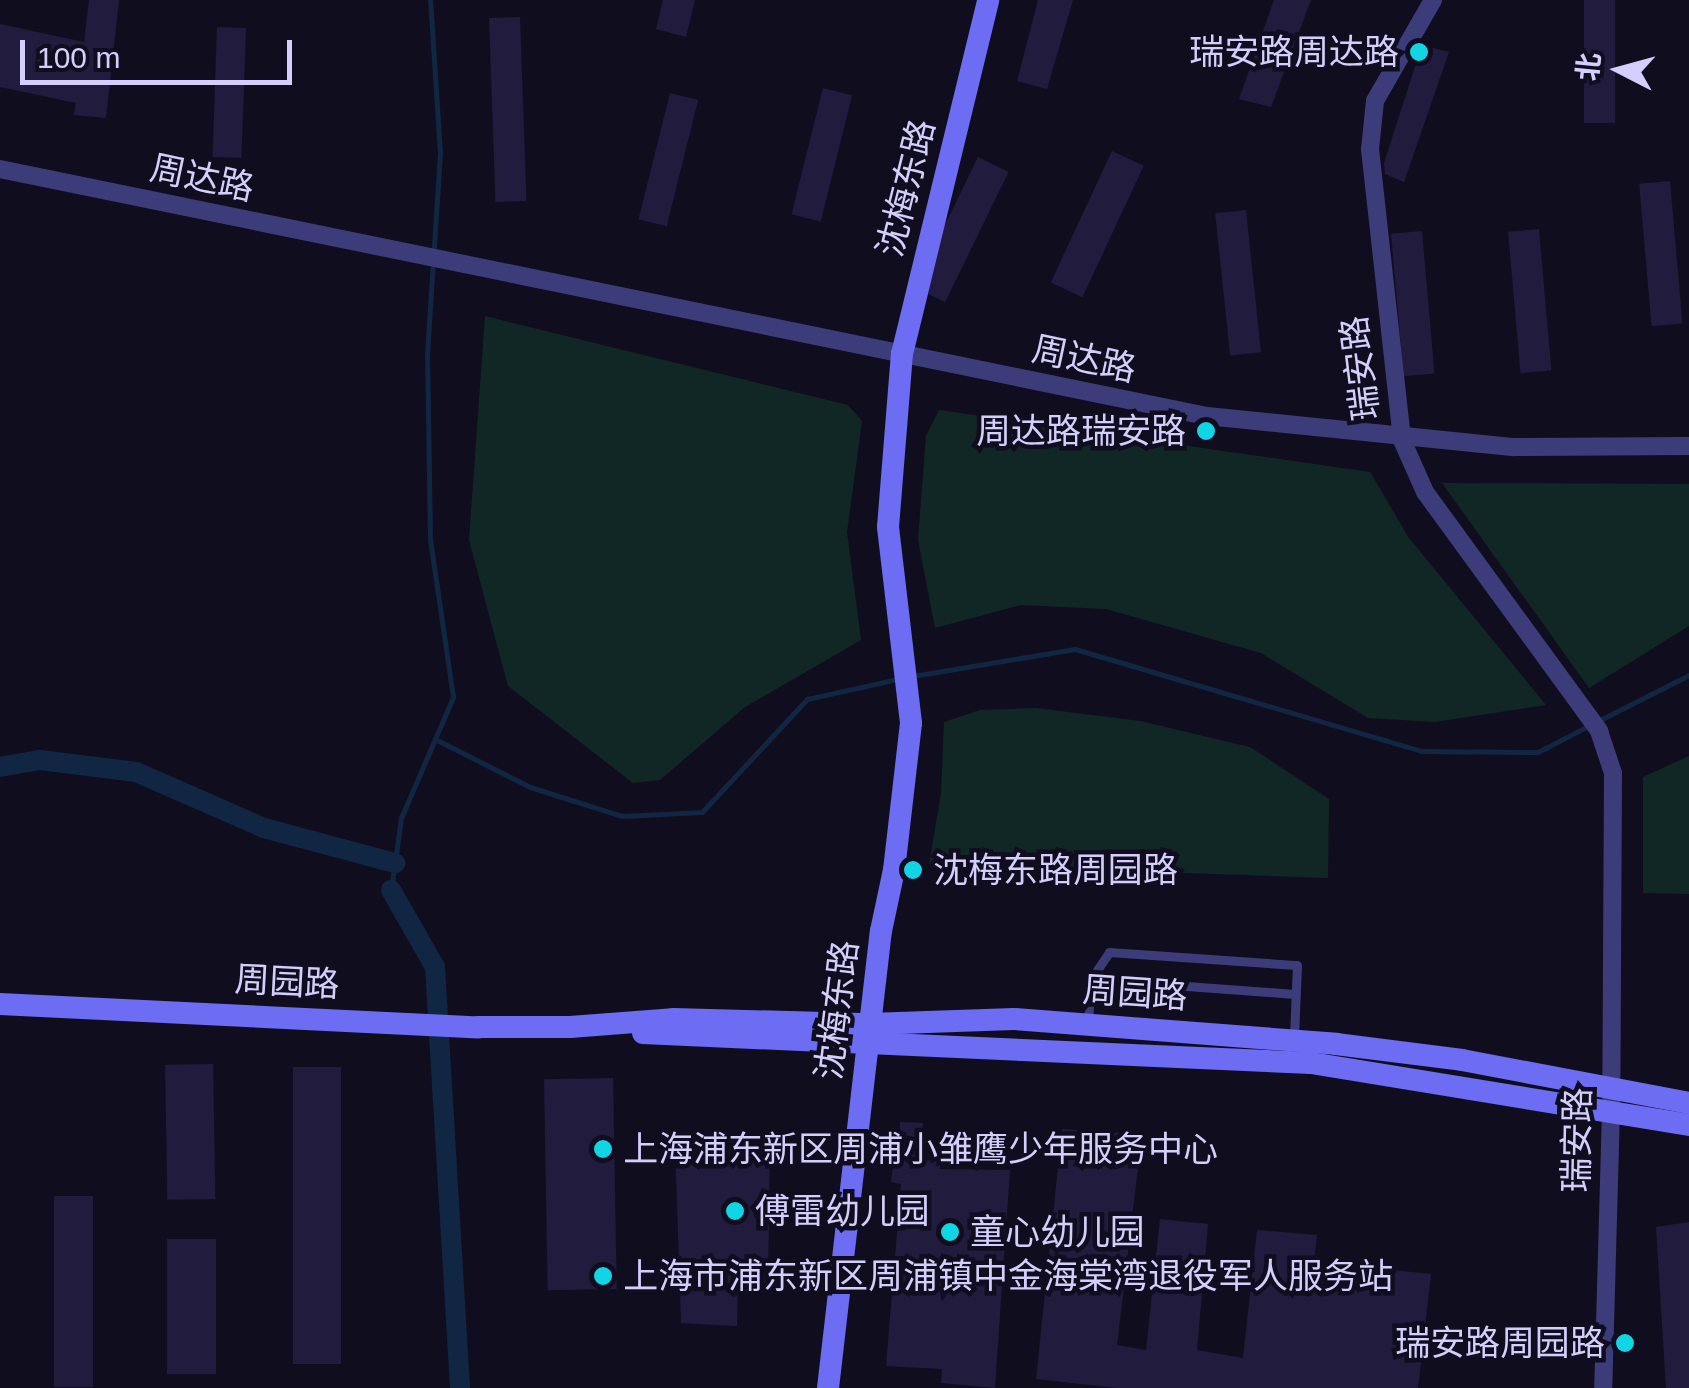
<!DOCTYPE html>
<html>
<head>
<meta charset="utf-8">
<style>
	body { margin:0 }
	#map { position:relative; width:1689px; height:1388px; overflow:hidden; background:#100e1e; font-family:Arial,"Noto Sans SC",sans-serif }
	div>[style] { position:absolute }
	[style*='--x'] { left:calc(var(--x)*1px); top:calc(var(--y)*1px); width:calc(var(--w)*1px); rotate:calc(var(--a)*1deg) }
	.green>* { inset:0; background:#112726 }
	.stream>* { height:5px; margin:-2.5px; padding:0 2.5px; transform-origin:2.5px; border-radius:2.5px; background:#112643 }
	.canal>* { height:20px; margin:-10px; padding:0 10px; transform-origin:10px; border-radius:10px; background:#112643 }
	.building>* { inset:0; background:#211b3e; transform-origin:0 0 }
	.lane>* { height:9px; margin:-4.5px; padding:0 4.5px; transform-origin:4.5px; border-radius:4.5px; background:#3d3c7a }
	.street>* { height:18px; margin:-9px; padding:0 9px; transform-origin:9px; border-radius:9px; background:#3d3c7a }
	.secondary>* { height:22px; margin:-11px; padding:0 11px; transform-origin:11px; border-radius:11px; background:#6d6df4 }
	.dots>* { width:28px; height:28px; translate:-50% -50%; box-sizing:border-box; border:5px solid #100e1e; border-radius:50% }
	span { translate:-50% -50%; white-space:nowrap; text-align:center; line-height:1.15; -webkit-text-stroke:9px #100e1e; paint-order:stroke }
	.poi-label { font-size:35px; color:#d3cefb }
	.right { translate:-100% -50%; text-align:right }
	.left { translate:0 -50%; text-align:left }
	.street-label { font-size:35px; color:#d3cefb }
	.north { position:absolute; left:1569px; top:20px; width:100px; height:100px; -webkit-text-stroke:8px #100e1e; paint-order:stroke; rotate:276deg; font-size:28px; font-weight:700; line-height:40px; text-align:center; color:#d3cefb }
	.north::after { content:''; display:block; margin:auto; width:35px; height:45px; background:#d3cefb; clip-path:polygon(50% 0,100% 100%,50% 72%,0 100%) }
	.scale { position:absolute; left:20px; top:40px; width:272px; height:45px; box-sizing:border-box; border:5px solid #d3cefb; border-top:0; padding-left:12px; font-size:30px; line-height:35px; white-space:nowrap; color:#d3cefb; -webkit-text-stroke:8px #100e1e; paint-order:stroke }
</style>
</head>
<body>
<div id="map">
	<div class="green">
		<div style="clip-path:polygon(485px 316px,848px 405px,862px 421px,847px 532px,861px 640px,745px 707px,660px 780px,633px 783px,508px 686px,469px 540px)"></div>
		<div style="clip-path:polygon(939px 410px,1370px 472px,1409px 538px,1546px 705px,1435px 722px,1368px 718px,1261px 653px,1106px 609px,1021px 605px,935px 628px,918px 540px,926px 436px)"></div>
		<div style="clip-path:polygon(1442px 483px,1689px 484px,1689px 626px,1589px 688px)"></div>
		<div style="clip-path:polygon(1036px 708px,1140px 721px,1250px 747px,1329px 799px,1328px 878px,929px 864px,941px 794px,944px 722px,980px 710px)"></div>
		<div style="clip-path:polygon(1689px 756px,1689px 894px,1643px 893px,1643px 777px)"></div>
	</div>
	<div class="stream">
		<div style="--x:913;--y:676;--w:164;--a:-9.5"></div>
		<div style="--x:1075;--y:649;--w:361;--a:16.4"></div>
		<div style="--x:1421;--y:751;--w:117;--a:0.5"></div>
		<div style="--x:1538;--y:752;--w:56;--a:-27.5"></div>
		<div style="--x:1598;--y:721;--w:102;--a:-26.8"></div>
		<div style="--x:435;--y:739;--w:106;--a:26.8"></div>
		<div style="--x:530;--y:787;--w:96;--a:17.5"></div>
		<div style="--x:622;--y:816;--w:80;--a:-2.9"></div>
		<div style="--x:702;--y:812;--w:154;--a:-47.1"></div>
		<div style="--x:807;--y:699;--w:92;--a:-12.5"></div>
		<div style="--x:391;--y:890;--w:73;--a:-82.1"></div>
		<div style="--x:401;--y:818;--w:132;--a:-66.7"></div>
		<div style="--x:453;--y:697;--w:159;--a:-98.3"></div>
		<div style="--x:430;--y:540;--w:186;--a:-90.9"></div>
		<div style="--x:427;--y:354;--w:201;--a:-86.3"></div>
		<div style="--x:440;--y:153;--w:153;--a:-93.7"></div>
	</div>
	<div class="canal">
		<div style="--x:0;--y:767;--w:41;--a:-9.9"></div>
		<div style="--x:40;--y:760;--w:97;--a:7.1"></div>
		<div style="--x:136;--y:772;--w:140;--a:23.6"></div>
		<div style="--x:264;--y:828;--w:136;--a:15"></div>
		<div style="--x:391;--y:890;--w:89;--a:60.3"></div>
		<div style="--x:435;--y:967;--w:422;--a:86.6"></div>
	</div>
	<div class="building">
		<div style="clip-path:polygon(89px 0,119px 0,106px 118px,74px 115px,76px 103px,0 87px,0 24px,84px 42px)"></div>
		<div style="clip-path:polygon(663px 0,695px 0,686px 37px,656px 29px)"></div>
		<div style="clip-path:polygon(1038px 0,1073px 0,1047px 89px,1017px 81px)"></div>
		<div style="clip-path:polygon(1274px 0,1311px 0,1271px 107px,1239px 99px)"></div>
		<div style="left:1584px;top:0;width:31px;height:123px"></div>
		<div style="left:520px;top:17px;width:184px;height:31px;rotate:88deg"></div>
		<div style="left:217px;top:27px;width:29px;height:130px;rotate:2deg"></div>
		<div style="clip-path:polygon(1422px 45px,1449px 52px,1404px 182px,1385px 174px,1384px 163px)"></div>
		<div style="left:823px;top:88px;width:30px;height:130px;rotate:14deg"></div>
		<div style="left:670px;top:93px;width:29px;height:130px;rotate:14deg"></div>
		<div style="left:1112px;top:151px;width:35px;height:145px;rotate:25deg"></div>
		<div style="left:978px;top:157px;width:34px;height:145px;rotate:26deg"></div>
		<div style="left:1670px;top:181px;width:143px;height:31px;rotate:85deg"></div>
		<div style="left:1246px;top:210px;width:143px;height:31px;rotate:84deg"></div>
		<div style="left:1539px;top:229px;width:142px;height:31px;rotate:85deg"></div>
		<div style="left:1422px;top:231px;width:143px;height:31px;rotate:85deg"></div>
		<div style="left:213px;top:1064px;width:135px;height:48px;rotate:89deg"></div>
		<div style="left:341px;top:1067px;width:297px;height:48px;rotate:90deg"></div>
		<div style="left:613px;top:1078px;width:211px;height:69px;rotate:89deg"></div>
		<div style="clip-path:polygon(900px 1122px,923px 1123px,919px 1160px,941px 1161px,940px 1169px,1010px 1170px,995px 1388px,941px 1383px,942px 1369px,886px 1366px,901px 1184px,891px 1182px,894px 1159px,899px 1159px)"></div>
		<div style="clip-path:polygon(1062px 1129px,1142px 1134px,1117px 1345px,1146px 1350px,1160px 1219px,1208px 1224px,1197px 1350px,1243px 1358px,1257px 1230px,1317px 1235px,1314px 1262px,1431px 1274px,1418px 1388px,1116px 1388px,1036px 1379px)"></div>
		<div style="clip-path:polygon(770px 1144px,768px 1292px,738px 1289px,737px 1326px,681px 1323px,675px 1145px)"></div>
		<div style="left:54px;top:1196px;width:39px;height:191px"></div>
		<div style="clip-path:polygon(1689px 1222px,1689px 1388px,1666px 1388px,1656px 1227px)"></div>
		<div style="left:216px;top:1239px;width:135px;height:49px;rotate:90deg"></div>
	</div>
	<div class="lane">
		<div style="--x:1091;--y:979;--w:204;--a:4.2"></div>
		<div style="--x:1088;--y:1021;--w:42;--a:-85.9"></div>
		<div style="--x:1091;--y:979;--w:32;--a:-56"></div>
		<div style="--x:1109;--y:952;--w:188;--a:4"></div>
		<div style="--x:1297;--y:965;--w:72;--a:92.4"></div>
	</div>
	<div class="street">
		<div style="--x:1433;--y:0;--w:116;--a:119.9"></div>
		<div style="--x:1375;--y:101;--w:48;--a:95.9"></div>
		<div style="--x:1370;--y:149;--w:293;--a:83.7"></div>
		<div style="--x:1402;--y:440;--w:57;--a:66.1"></div>
		<div style="--x:1425;--y:492;--w:296;--a:53.9"></div>
		<div style="--x:1599;--y:731;--w:44;--a:71.6"></div>
		<div style="--x:1613;--y:773;--w:337;--a:90.3"></div>
		<div style="--x:1611;--y:1110;--w:278;--a:91.6"></div>
		<div style="--x:0;--y:169;--w:1232;--a:11.57"></div>
		<div style="--x:1207;--y:416;--w:309;--a:5.8"></div>
		<div style="--x:1514;--y:447;--w:175;--a:-0.3"></div>
	</div>
	<div class="secondary">
		<div style="--x:0;--y:1004;--w:479;--a:2.8"></div>
		<div style="--x:478;--y:1027;--w:92;--a:0"></div>
		<div style="--x:570;--y:1027;--w:103;--a:-4.4"></div>
		<div style="--x:673;--y:1019;--w:197;--a:1.5"></div>
		<div style="--x:870;--y:1024;--w:144;--a:-2"></div>
		<div style="--x:1014;--y:1019;--w:323;--a:4.4"></div>
		<div style="--x:1336;--y:1044;--w:127;--a:7.2"></div>
		<div style="--x:1462;--y:1060;--w:231;--a:10.7"></div>
		<div style="--x:643;--y:1033;--w:669;--a:2.57"></div>
		<div style="--x:1311;--y:1063;--w:383;--a:9.3"></div>
		<div style="--x:828;--y:1388;--w:460;--a:-83.4"></div>
		<div style="--x:881;--y:931;--w:62;--a:-78"></div>
		<div style="--x:894;--y:870;--w:148;--a:-83.4"></div>
		<div style="--x:911;--y:723;--w:197;--a:-96.7"></div>
		<div style="--x:888;--y:527;--w:174;--a:-85.4"></div>
		<div style="--x:902;--y:354;--w:364;--a:-76.3"></div>
	</div>
	<div class="dots">
		<div style="left:1419px;top:52px;background:#11d4e4"></div>
		<div style="left:1206px;top:431px;background:#11d4e4"></div>
		<div style="left:913px;top:870px;background:#11d4e4"></div>
		<div style="left:603px;top:1149px;background:#11d4e4"></div>
		<div style="left:735px;top:1211px;background:#11d4e4"></div>
		<div style="left:950px;top:1232px;background:#11d4e4"></div>
		<div style="left:603px;top:1276px;background:#11d4e4"></div>
		<div style="left:1625px;top:1343px;background:#11d4e4"></div>
	</div>
	<div class="poi-label">
		<span class="right" style="left:1399px;top:52px">瑞安路周达路</span>
		<span class="right" style="left:1186px;top:431px">周达路瑞安路</span>
		<span class="left" style="left:933px;top:870px">沈梅东路周园路</span>
		<span class="left" style="left:623px;top:1149px">上海浦东新区周浦小雏鹰少年服务中心</span>
		<span class="left" style="left:755px;top:1211px">傅雷幼儿园</span>
		<span class="left" style="left:970px;top:1232px">童心幼儿园</span>
		<span class="left" style="left:623px;top:1276px">上海市浦东新区周浦镇中金海棠湾退役军人服务站</span>
		<span class="right" style="left:1605px;top:1343px">瑞安路周园路</span>
	</div>
	<div class="street-label">
		<span style="left:202px;top:178px;rotate:12deg">周达路</span>
		<span style="left:906px;top:188px;rotate:-76deg">沈梅东路</span>
		<span style="left:1084px;top:359px;rotate:12deg">周达路</span>
		<span style="left:1360px;top:368px;rotate:-97deg">瑞安路</span>
		<span style="left:287px;top:982px;rotate:3deg">周园路</span>
		<span style="left:1135px;top:993px;rotate:4deg">周园路</span>
		<span style="left:837px;top:1010px;rotate:-83deg">沈梅东路</span>
		<span style="left:1577px;top:1140px;rotate:-89deg">瑞安路</span>
	</div>
	<div class="north">北</div>
	<div class="scale">100 m</div>
</div>
</body>
</html>
